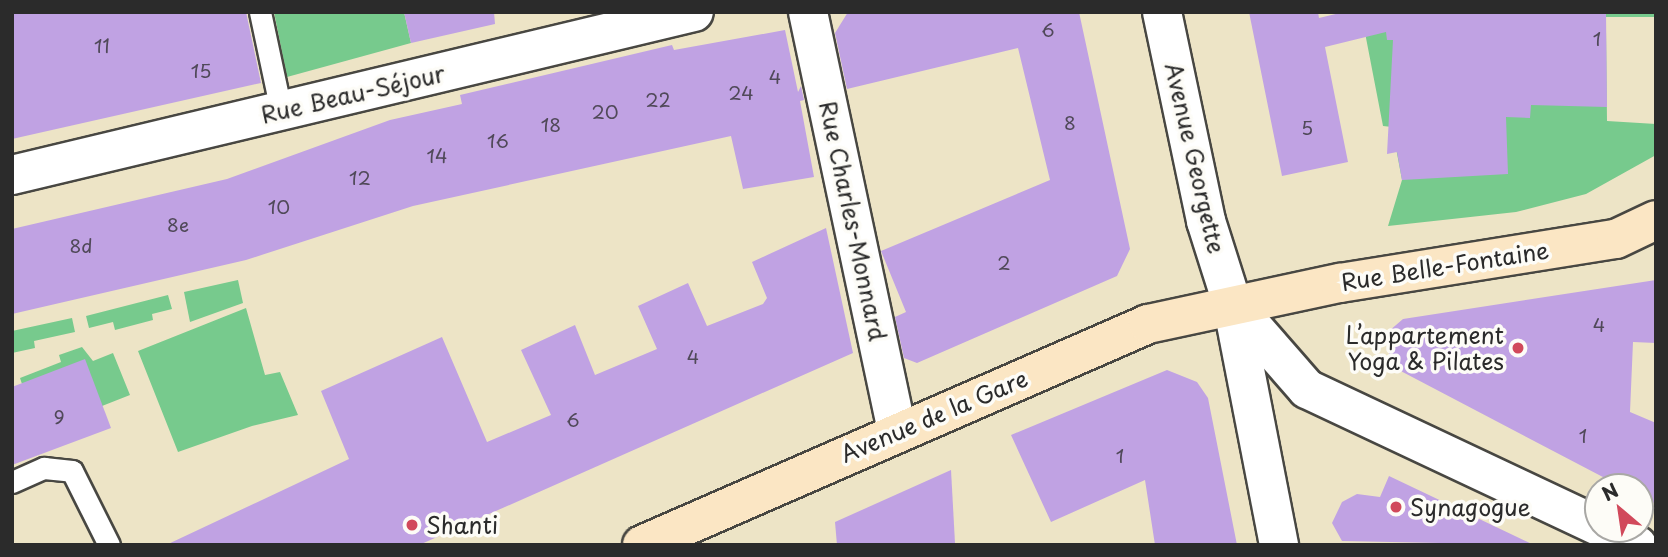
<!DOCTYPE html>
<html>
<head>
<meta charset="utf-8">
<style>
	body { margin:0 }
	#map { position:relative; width:1668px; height:557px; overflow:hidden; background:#ede4c6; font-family:"Playpen Sans",sans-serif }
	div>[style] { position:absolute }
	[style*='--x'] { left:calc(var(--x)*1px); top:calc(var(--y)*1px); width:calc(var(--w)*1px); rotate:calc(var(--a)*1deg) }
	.green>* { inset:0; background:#77ca8d }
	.building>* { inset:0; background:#c0a2e3 }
	.roads { filter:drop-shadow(2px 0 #484742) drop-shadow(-2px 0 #484742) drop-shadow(0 2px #484742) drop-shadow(0 -2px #484742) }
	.service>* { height:21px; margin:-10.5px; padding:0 10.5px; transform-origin:10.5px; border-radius:10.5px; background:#fff }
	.minor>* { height:38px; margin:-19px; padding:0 19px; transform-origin:19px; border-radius:19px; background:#fff }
	.tertiary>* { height:38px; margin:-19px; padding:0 19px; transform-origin:19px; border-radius:19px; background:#fff }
	.secondary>* { height:38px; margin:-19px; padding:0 19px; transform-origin:19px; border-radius:19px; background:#fbe6c4 }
	.dots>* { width:19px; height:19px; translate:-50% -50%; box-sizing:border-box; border:4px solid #fdfcf7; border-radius:50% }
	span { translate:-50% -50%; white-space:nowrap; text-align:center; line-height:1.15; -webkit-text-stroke:7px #fdfcf7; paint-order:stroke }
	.number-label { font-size:19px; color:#504959 }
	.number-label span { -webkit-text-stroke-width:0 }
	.street-label { font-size:23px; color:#2b2b2b }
	.poi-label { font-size:23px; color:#2b2b2b }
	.right { translate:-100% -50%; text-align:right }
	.left { translate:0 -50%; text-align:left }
	.frame { position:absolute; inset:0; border:14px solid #2b2b2b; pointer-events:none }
	.north { position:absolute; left:1584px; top:473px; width:70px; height:70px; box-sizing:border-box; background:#fdfcf7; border:2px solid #a9a8a5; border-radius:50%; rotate:331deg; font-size:19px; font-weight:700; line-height:28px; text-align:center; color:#2b2b2b }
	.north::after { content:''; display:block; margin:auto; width:24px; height:32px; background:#d1495b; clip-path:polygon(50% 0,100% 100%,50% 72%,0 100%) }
</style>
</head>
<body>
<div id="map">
	<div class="green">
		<div style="clip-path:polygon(274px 12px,404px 12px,411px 43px,287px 77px)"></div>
		<div style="clip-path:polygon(1361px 12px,1656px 12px,1656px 17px,1606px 17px,1606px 30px,1607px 121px,1656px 124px,1656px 155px,1586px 194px,1516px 212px,1388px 226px,1402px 180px,1392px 127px,1383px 126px)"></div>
		<div style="clip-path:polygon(238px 280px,243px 303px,190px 322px,184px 292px)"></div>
		<div style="clip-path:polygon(168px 295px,172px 309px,152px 314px,153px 320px,115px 330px,113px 322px,89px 328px,86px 316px)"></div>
		<div style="clip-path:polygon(246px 308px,265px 375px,280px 372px,298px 415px,252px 426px,178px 452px,138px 351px)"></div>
		<div style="clip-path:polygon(72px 318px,75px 332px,34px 341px,35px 348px,12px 353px,12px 331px)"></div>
		<div style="clip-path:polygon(82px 347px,93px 361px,113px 353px,130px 395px,102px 406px,22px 384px,20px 378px,61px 362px,59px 355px)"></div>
	</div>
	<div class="building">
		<div style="clip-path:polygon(12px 12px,246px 12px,261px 83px,12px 139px)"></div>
		<div style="clip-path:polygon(404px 12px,494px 12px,495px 24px,411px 43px)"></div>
		<div style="clip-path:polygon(848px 12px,1079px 12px,1130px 249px,1117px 276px,917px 363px,904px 358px,895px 317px,906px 312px,881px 251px,1050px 180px,1018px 48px,847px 89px,835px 33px)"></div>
		<div style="clip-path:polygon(1249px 12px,1318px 12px,1319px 18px,1344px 12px,1606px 12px,1607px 107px,1531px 105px,1530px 118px,1506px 117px,1508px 174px,1402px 180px,1397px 152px,1387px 154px,1393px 40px,1387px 40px,1386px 32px,1325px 47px,1348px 162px,1282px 176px)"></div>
		<div style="clip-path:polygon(785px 30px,798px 92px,801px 86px,804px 100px,800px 101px,814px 177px,743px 189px,731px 136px,413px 206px,246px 260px,12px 314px,12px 229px,227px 179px,390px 120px,462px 104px,460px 95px,672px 45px,674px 50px)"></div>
		<div style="clip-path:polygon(826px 228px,853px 353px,419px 545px,166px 545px,349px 459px,321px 391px,442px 337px,487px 442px,551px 415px,521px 350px,575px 325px,595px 375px,657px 349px,638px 306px,688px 283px,707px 326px,763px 304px,767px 298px,752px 262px)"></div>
		<div style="clip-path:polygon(1656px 280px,1656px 343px,1633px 342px,1630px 412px,1656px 423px,1656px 504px,1640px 496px,1640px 487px,1622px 487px,1395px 368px,1389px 355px,1389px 331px,1403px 319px)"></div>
		<div style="clip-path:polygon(85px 359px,111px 428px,12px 465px,12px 387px)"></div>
		<div style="clip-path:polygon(1167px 370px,1197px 382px,1208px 398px,1237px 545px,1155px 545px,1145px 480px,1051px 522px,1011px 435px)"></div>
		<div style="clip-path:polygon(951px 470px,955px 543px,837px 545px,835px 522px)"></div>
		<div style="clip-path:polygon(1389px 476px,1534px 545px,1342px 541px,1332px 523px,1342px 502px,1357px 494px,1380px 497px)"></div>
	</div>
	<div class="roads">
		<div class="service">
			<div style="--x:260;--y:12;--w:101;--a:78"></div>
			<div style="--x:12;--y:482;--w:35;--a:-24"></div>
			<div style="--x:44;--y:468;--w:28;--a:6"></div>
			<div style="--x:72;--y:471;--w:83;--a:63.4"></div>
		</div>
		<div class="minor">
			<div style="--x:808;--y:12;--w:428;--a:78"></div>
			<div style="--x:12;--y:175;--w:701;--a:-13.44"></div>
			<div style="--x:1232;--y:303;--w:114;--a:48.9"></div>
			<div style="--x:1307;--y:389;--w:322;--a:25.2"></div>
			<div style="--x:1604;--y:529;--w:37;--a:26"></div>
		</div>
		<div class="tertiary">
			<div style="--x:1162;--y:12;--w:214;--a:78.1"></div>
			<div style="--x:1206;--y:221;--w:86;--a:72.4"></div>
			<div style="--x:1232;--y:303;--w:247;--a:79"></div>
		</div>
		<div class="secondary">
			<div style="--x:642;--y:545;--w:552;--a:-23.59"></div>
			<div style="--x:1148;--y:324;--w:196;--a:-12.1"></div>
			<div style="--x:1340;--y:283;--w:279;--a:-9.1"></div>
			<div style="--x:1616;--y:239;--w:44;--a:-25.4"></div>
		</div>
	</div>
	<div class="dots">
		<div style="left:1518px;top:348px;background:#d1495b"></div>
		<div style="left:1396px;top:507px;background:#d1495b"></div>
		<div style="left:412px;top:525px;background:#d1495b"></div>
	</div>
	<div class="number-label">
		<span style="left:1048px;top:30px">6</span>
		<span style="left:1597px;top:39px">1</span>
		<span style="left:102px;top:46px">11</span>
		<span style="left:201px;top:71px">15</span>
		<span style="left:775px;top:77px">4</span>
		<span style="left:741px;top:93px">24</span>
		<span style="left:658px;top:100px">22</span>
		<span style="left:605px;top:112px">20</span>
		<span style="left:1070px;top:123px">8</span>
		<span style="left:551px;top:125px">18</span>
		<span style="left:1307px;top:128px">5</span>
		<span style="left:498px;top:141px">16</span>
		<span style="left:437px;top:156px">14</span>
		<span style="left:360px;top:178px">12</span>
		<span style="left:279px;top:207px">10</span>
		<span style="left:178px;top:225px">8e</span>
		<span style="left:81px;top:246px">8d</span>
		<span style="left:1004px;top:263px">2</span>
		<span style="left:1599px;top:325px">4</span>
		<span style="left:693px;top:357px">4</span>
		<span style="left:59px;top:417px">9</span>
		<span style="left:573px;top:420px">6</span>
		<span style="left:1583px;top:436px">1</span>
		<span style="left:1120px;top:456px">1</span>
	</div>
	<div class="street-label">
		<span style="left:353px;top:94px;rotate:-13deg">Rue Beau-Séjour</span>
		<span style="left:1195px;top:158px;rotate:77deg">Avenue Georgette</span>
		<span style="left:853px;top:221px;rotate:78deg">Rue Charles-Monnard</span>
		<span style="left:1445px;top:266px;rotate:-9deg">Rue Belle-Fontaine</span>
		<span style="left:934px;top:416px;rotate:-23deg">Avenue de la Gare</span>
	</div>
	<div class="poi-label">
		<span class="right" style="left:1504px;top:348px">L’appartement<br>Yoga &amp; Pilates</span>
		<span class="left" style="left:1410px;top:507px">Synagogue</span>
		<span class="left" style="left:426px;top:525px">Shanti</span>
	</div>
	<div class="frame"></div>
	<div class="north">N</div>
</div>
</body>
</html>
